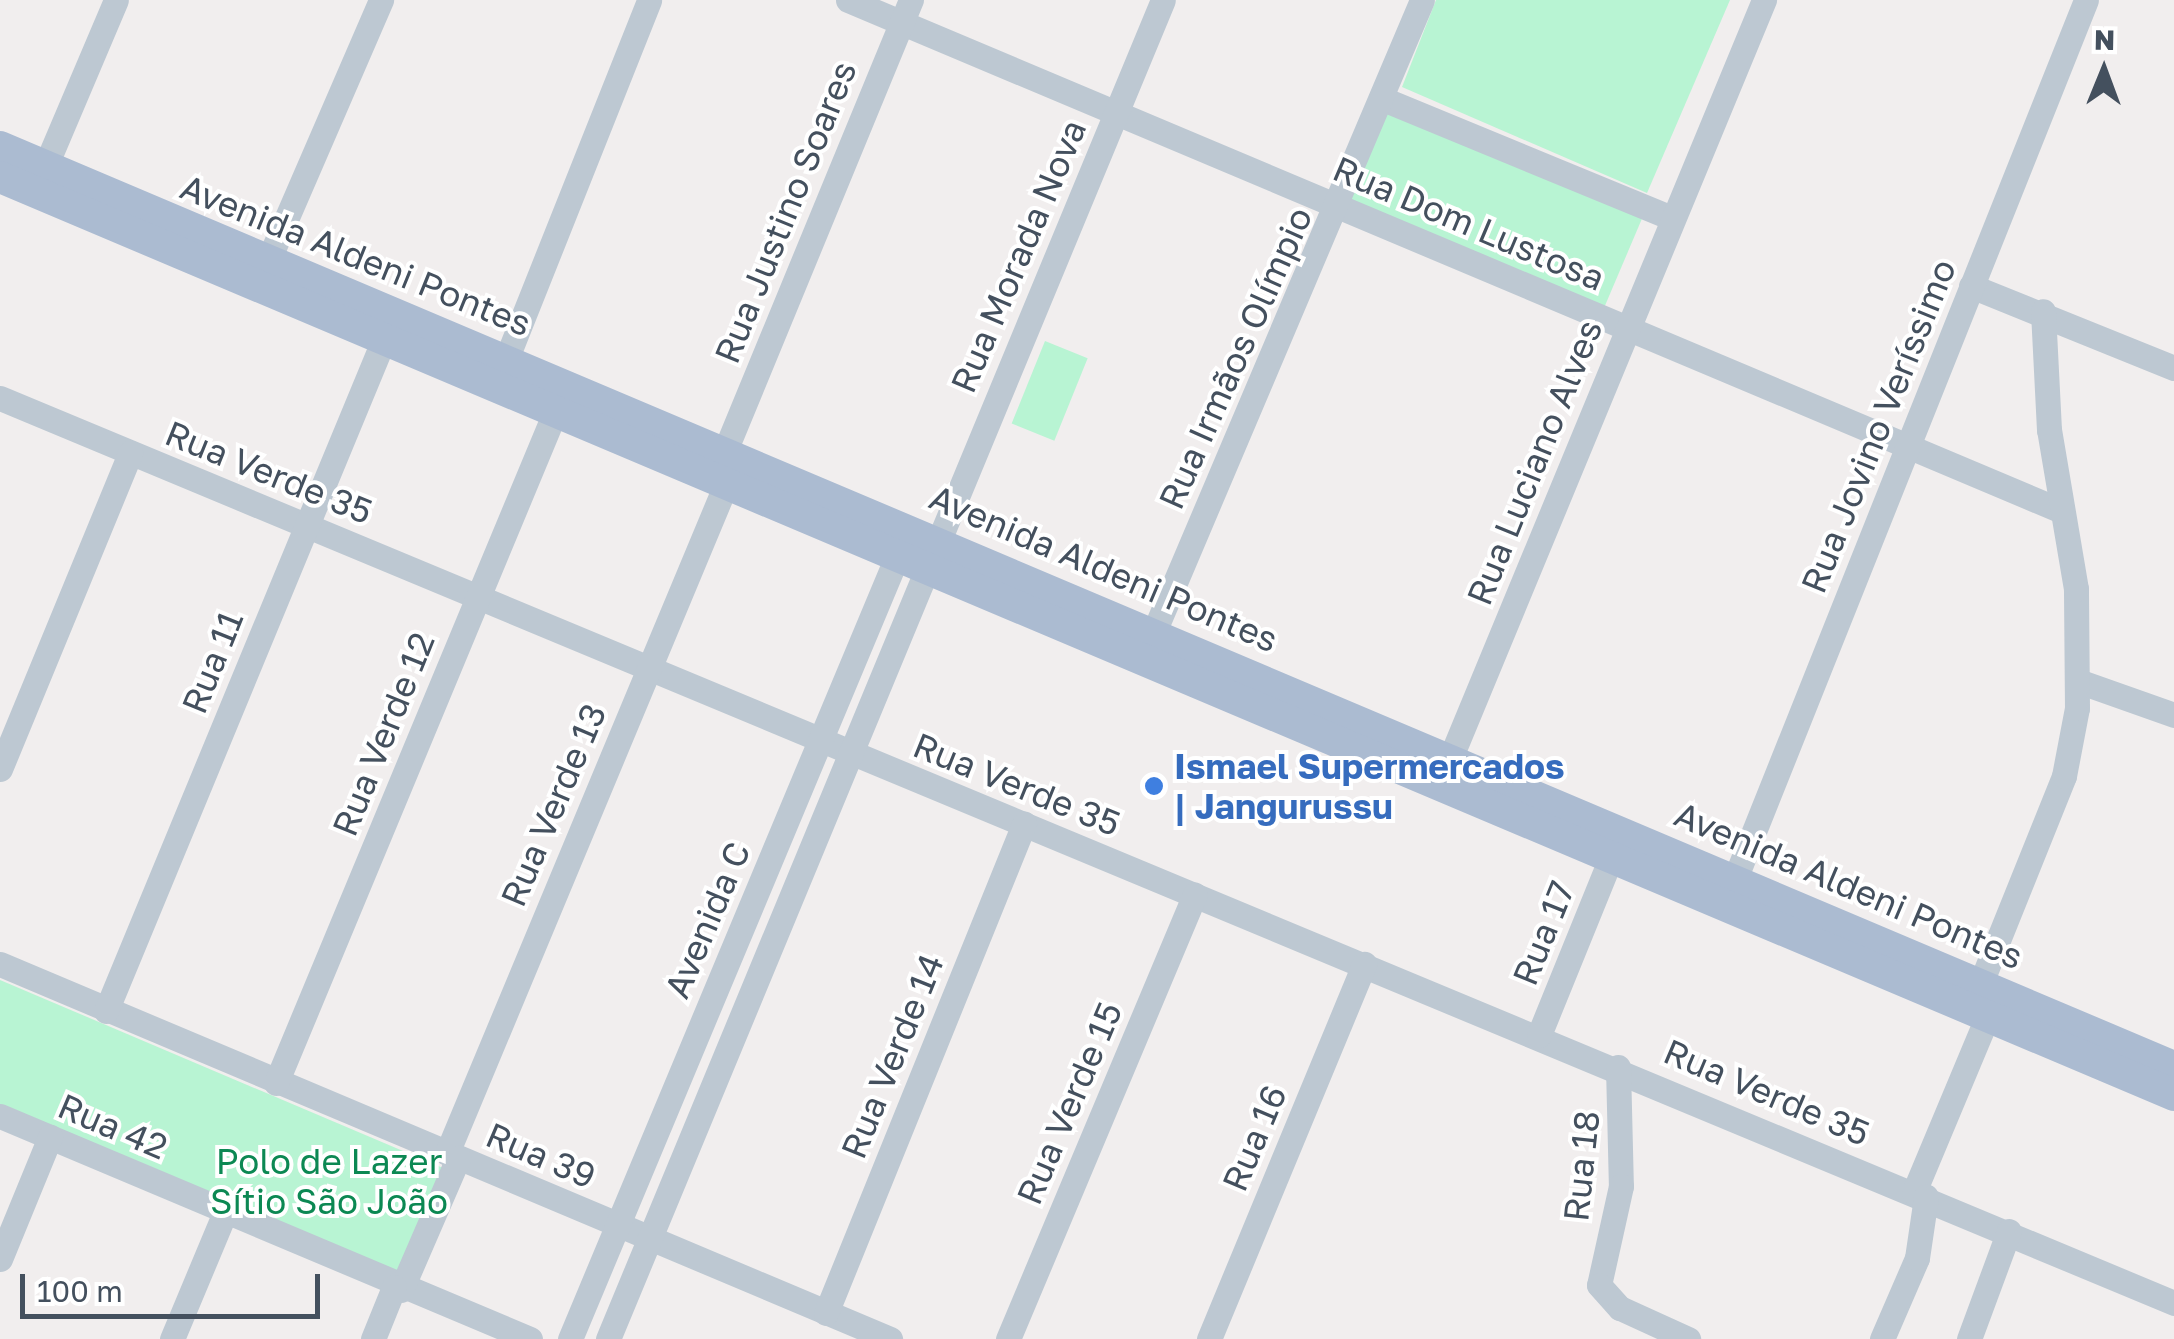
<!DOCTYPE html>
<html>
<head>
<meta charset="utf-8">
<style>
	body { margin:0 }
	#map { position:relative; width:2174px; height:1339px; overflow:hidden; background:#f1eeee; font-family:"Golos Text",sans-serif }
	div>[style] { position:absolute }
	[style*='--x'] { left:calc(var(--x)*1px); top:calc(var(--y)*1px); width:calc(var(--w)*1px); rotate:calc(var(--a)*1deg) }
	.green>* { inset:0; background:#b8f4d3; transform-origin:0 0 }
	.minor>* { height:25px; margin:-12.5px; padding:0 12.5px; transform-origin:12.5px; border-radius:12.5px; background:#bdc8d2 }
	.major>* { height:32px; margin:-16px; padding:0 16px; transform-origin:16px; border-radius:16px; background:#abbbd1 }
	.dots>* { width:28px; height:28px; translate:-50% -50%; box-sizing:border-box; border:5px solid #fff; border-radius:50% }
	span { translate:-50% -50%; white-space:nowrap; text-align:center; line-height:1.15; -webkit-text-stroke:8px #fff; paint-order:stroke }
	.street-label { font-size:35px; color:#44505e }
	.shop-label { font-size:35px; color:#366cbe; font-weight:700 }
	.left { translate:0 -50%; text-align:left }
	.park-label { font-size:35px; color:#0c8853 }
	.north { position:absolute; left:2054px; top:20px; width:100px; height:100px; -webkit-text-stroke:8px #fff; paint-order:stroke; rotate:1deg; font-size:28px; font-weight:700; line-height:40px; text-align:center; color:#44505e }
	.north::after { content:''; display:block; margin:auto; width:35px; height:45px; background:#44505e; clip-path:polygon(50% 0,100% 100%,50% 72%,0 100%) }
	.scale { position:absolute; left:20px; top:1274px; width:300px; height:45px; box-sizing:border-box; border:5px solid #44505e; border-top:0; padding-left:12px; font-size:30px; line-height:35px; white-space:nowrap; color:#44505e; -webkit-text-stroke:8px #fff; paint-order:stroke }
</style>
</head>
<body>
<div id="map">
	<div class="green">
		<div style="clip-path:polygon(1436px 0,1730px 0,1647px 193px,1402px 87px)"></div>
		<div style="left:1388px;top:108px;width:277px;height:99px;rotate:23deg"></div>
		<div style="left:1045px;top:341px;width:46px;height:89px;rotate:22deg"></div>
		<div style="left:0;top:980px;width:482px;height:128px;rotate:23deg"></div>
	</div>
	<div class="minor">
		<div style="--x:848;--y:0;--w:1317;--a:22.83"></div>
		<div style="--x:1383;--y:99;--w:313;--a:22.4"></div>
		<div style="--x:40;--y:179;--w:194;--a:-67"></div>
		<div style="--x:262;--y:275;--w:300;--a:-66.6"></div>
		<div style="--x:1971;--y:286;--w:219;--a:22"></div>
		<div style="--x:506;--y:360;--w:387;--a:-68.3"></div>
		<div style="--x:0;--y:398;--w:2355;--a:22.6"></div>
		<div style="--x:725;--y:451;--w:488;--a:-67.6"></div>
		<div style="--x:1154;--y:632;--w:686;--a:-67.02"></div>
		<div style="--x:2078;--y:681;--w:102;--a:19.5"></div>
		<div style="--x:0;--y:769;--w:342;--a:-67.6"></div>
		<div style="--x:1443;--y:776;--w:840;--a:-67.53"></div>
		<div style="--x:1735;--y:879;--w:946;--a:-68.23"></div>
		<div style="--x:0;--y:964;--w:966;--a:22.85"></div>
		<div style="--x:1974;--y:1000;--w:241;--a:-68.1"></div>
		<div style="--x:2064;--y:776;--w:69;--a:-79.2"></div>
		<div style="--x:2077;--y:708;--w:119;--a:-90.5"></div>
		<div style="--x:2076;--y:589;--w:161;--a:-99.6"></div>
		<div style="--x:2049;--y:430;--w:119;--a:-92.9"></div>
		<div style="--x:106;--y:1011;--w:727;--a:-67.53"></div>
		<div style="--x:1539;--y:1035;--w:191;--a:-67.9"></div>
		<div style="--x:1618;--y:1067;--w:119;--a:88.6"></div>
		<div style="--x:1621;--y:1186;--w:101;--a:102.5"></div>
		<div style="--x:1599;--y:1285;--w:31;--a:48"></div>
		<div style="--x:1620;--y:1308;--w:75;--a:24.5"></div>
		<div style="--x:276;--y:1083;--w:727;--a:-67.42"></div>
		<div style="--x:0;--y:1116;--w:575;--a:22.82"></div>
		<div style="--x:447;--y:1153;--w:725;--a:-67.36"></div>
		<div style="--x:1914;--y:1192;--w:205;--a:-67.3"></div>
		<div style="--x:0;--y:1259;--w:132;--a:-67.7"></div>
		<div style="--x:401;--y:1290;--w:144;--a:-66.6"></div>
		<div style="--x:826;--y:1313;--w:528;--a:-67.96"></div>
		<div style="--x:172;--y:1339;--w:138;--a:-67.3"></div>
		<div style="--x:373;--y:1339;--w:56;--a:-68"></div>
		<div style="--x:570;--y:1339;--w:864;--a:-67.32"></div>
		<div style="--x:608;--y:1339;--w:1449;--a:-67.49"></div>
		<div style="--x:1008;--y:1339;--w:482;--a:-67.2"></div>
		<div style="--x:1209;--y:1339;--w:406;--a:-67.5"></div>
		<div style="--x:1882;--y:1339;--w:88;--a:-66.6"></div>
		<div style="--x:1917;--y:1258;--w:62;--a:-81.6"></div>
		<div style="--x:1969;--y:1339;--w:115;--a:-69.7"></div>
	</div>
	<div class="major">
		<div style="--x:0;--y:147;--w:2361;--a:22.94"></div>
		<div style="--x:0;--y:177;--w:2360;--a:22.89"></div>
	</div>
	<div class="dots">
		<div style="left:1154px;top:786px;background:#3f7fe0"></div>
	</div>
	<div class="street-label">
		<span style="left:785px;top:212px;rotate:-68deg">Rua Justino Soares</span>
		<span style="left:1469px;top:223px;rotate:23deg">Rua Dom Lustosa</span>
		<span style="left:356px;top:255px;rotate:22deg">Avenida Aldeni Pontes</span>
		<span style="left:1018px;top:256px;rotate:-67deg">Rua Morada Nova</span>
		<span style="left:1235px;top:358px;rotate:-66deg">Rua Irmãos Olímpio</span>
		<span style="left:1878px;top:426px;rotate:-68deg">Rua Jovino Veríssimo</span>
		<span style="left:1534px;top:462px;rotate:-68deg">Rua Luciano Alves</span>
		<span style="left:269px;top:472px;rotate:22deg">Rua Verde 35</span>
		<span style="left:1104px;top:568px;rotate:23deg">Avenida Aldeni Pontes</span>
		<span style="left:212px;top:662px;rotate:-68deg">Rua 11</span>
		<span style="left:383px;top:734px;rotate:-68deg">Rua Verde 12</span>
		<span style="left:1017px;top:784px;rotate:22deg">Rua Verde 35</span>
		<span style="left:553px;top:805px;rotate:-67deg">Rua Verde 13</span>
		<span style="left:1849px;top:885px;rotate:23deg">Avenida Aldeni Pontes</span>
		<span style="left:707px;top:920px;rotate:-67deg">Avenida C</span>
		<span style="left:1543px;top:933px;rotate:-68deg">Rua 17</span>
		<span style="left:892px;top:1056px;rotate:-68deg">Rua Verde 14</span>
		<span style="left:1767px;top:1092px;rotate:23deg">Rua Verde 35</span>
		<span style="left:1069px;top:1103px;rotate:-67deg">Rua Verde 15</span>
		<span style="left:113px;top:1126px;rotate:23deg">Rua 42</span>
		<span style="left:1254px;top:1138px;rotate:-67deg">Rua 16</span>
		<span style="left:541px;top:1155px;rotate:23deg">Rua 39</span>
		<span style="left:1581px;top:1166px;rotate:-84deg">Rua 18</span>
	</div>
	<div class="shop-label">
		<span class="left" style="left:1174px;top:786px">Ismael Supermercados<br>| Jangurussu</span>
	</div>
	<div class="park-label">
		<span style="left:329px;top:1181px">Polo de Lazer<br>Sítio São João</span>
	</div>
	<div class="north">N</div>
	<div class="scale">100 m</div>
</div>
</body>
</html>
